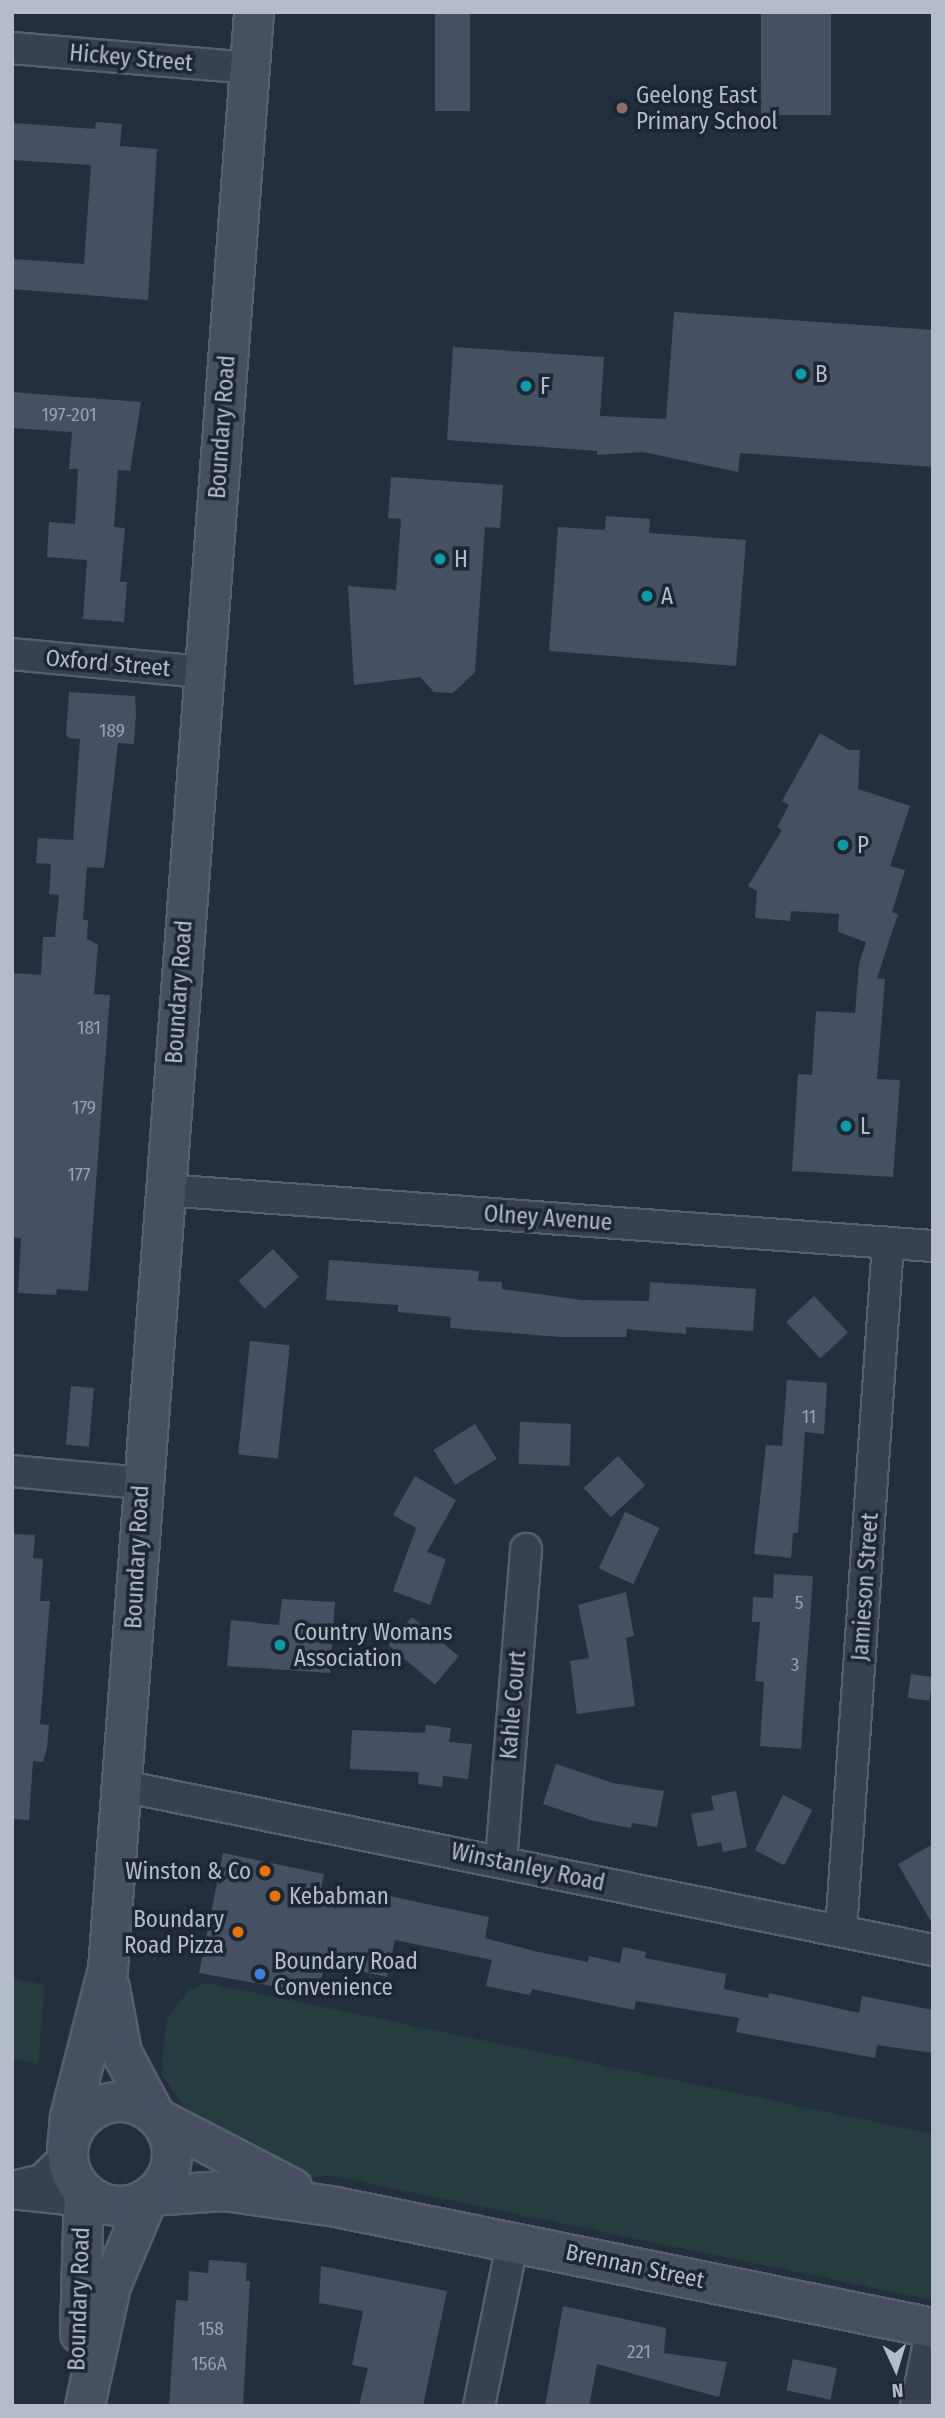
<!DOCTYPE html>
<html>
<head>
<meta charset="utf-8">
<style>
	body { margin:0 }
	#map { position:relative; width:945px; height:2418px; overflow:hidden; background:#242f3e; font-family:"Fira Sans Condensed",sans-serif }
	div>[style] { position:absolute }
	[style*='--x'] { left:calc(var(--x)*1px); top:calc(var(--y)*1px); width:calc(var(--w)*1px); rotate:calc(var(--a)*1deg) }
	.green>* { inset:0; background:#263c3f }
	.building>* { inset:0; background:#455162; transform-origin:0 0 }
	.roads { filter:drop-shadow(2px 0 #565f6c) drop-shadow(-2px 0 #565f6c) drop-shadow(0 2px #565f6c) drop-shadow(0 -2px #565f6c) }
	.street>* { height:30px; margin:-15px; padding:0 15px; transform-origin:15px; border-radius:15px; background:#38414e }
	.secondary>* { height:38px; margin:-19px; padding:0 19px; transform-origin:19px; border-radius:19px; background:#465061 }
	.secondary>.ring { margin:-19px; padding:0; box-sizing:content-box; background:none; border:38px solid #465061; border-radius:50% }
	.dots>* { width:19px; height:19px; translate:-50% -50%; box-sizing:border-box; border:4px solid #1d2633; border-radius:50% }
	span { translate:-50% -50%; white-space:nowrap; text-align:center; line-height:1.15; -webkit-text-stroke:7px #1d2633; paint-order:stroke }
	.number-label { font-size:19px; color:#98a1af }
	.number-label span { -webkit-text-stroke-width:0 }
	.street-label { font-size:23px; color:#b4bcc9 }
	.poi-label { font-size:23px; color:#b4bcc9 }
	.left { translate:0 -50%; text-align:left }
	.right { translate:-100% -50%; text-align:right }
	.frame { position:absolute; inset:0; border:14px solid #b4bcc9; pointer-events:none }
	.north { position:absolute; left:861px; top:2334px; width:70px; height:70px; -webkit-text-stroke:5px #1d2633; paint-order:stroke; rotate:176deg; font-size:19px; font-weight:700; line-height:28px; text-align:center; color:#b4bcc9 }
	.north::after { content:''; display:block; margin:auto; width:24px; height:32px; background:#b4bcc9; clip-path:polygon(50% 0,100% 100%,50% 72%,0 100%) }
</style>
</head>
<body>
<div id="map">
	<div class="green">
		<div style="clip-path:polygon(12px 1978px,45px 1985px,38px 2064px,12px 2059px)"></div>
		<div style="clip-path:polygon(207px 1983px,933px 2134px,933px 2300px,328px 2175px,304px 2179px,202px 2120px,182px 2105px,161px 2073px,167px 2018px,189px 1990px)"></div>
	</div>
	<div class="building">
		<div style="left:435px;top:12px;width:35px;height:99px"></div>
		<div style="left:761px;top:12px;width:70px;height:103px"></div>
		<div style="clip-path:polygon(96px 122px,122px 124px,120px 146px,157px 149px,148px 300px,12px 289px,12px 259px,84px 264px,91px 165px,12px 160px,12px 123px,95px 129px)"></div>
		<div style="clip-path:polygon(674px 312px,933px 330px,933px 467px,740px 453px,738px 472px,643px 452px,597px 455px,597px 451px,447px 440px,453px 347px,604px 357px,600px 416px,666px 419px)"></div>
		<div style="clip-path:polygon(12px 392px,141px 402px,130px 471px,118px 470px,114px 527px,125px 528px,120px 582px,127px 582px,124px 622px,83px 619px,87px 560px,47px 557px,49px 522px,75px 524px,78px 469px,69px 469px,72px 432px,12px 428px)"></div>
		<div style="clip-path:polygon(391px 477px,503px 485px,500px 528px,485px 527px,475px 672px,453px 693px,434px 692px,420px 677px,354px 685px,348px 586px,396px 590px,401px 519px,388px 518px)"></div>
		<div style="clip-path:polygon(606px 516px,650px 519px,649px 533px,746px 540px,736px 666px,549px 651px,558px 527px,605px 530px)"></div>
		<div style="clip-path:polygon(69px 692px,135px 696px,136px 713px,134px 744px,118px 743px,104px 868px,87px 867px,83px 920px,88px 920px,87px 939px,98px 945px,94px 994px,110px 995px,88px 1291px,57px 1289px,56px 1295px,18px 1293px,21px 1238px,12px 1237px,12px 973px,41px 975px,43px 937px,55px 937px,59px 895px,49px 894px,51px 864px,36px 863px,38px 838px,73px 840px,80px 739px,68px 738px,66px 734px)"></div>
		<div style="clip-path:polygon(820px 733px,849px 750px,860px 750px,858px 789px,910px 806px,890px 866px,905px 870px,892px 912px,898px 914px,877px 978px,885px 979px,877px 1079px,900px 1080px,893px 1177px,792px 1171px,798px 1074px,812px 1075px,816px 1011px,855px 1013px,859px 964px,866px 942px,838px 932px,839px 914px,791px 911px,790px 921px,755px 918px,757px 891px,748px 886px,782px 830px,777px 827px,789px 805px,782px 801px)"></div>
		<div style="left:273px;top:1249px;width:38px;height:47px;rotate:47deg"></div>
		<div style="clip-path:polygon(329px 1260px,479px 1271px,478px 1281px,502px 1282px,502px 1289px,581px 1300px,649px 1301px,650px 1282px,756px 1289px,753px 1331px,686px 1327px,686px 1334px,627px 1329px,626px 1337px,560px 1337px,450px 1328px,451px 1317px,398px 1312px,398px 1305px,326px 1300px)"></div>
		<div style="left:814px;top:1296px;width:50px;height:38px;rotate:47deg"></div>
		<div style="left:250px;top:1341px;width:40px;height:114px;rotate:6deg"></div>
		<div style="clip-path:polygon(787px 1380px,827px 1383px,824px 1434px,805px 1432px,798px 1533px,793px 1533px,791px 1558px,754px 1554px,766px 1445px,782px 1446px)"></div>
		<div style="left:71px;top:1386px;width:23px;height:59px;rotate:5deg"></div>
		<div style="left:520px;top:1422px;width:51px;height:42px;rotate:2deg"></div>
		<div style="left:475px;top:1424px;width:41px;height:49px;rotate:58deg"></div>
		<div style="left:618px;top:1456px;width:40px;height:47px;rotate:47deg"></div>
		<div style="clip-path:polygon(415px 1476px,456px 1500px,427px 1552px,446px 1559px,430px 1605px,393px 1591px,416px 1528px,393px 1515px)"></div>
		<div style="left:625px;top:1512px;width:38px;height:62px;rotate:25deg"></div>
		<div style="clip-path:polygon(12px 1534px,35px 1535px,33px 1558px,43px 1559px,40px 1601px,50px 1601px,40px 1724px,49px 1725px,47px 1748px,43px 1762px,33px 1761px,29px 1820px,12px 1819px)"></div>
		<div style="clip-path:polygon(774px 1574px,813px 1576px,801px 1749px,760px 1746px,764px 1682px,755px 1681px,760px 1622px,752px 1622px,753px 1597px,773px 1598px)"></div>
		<div style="clip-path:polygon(626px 1592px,634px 1636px,626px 1638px,635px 1706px,577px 1714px,570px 1661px,589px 1658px,578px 1605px)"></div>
		<div style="clip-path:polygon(282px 1599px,335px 1602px,330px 1673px,227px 1666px,231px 1620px,279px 1625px)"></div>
		<div style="left:412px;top:1617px;width:61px;height:37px;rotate:40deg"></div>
		<div style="left:911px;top:1674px;width:22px;height:24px;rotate:8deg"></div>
		<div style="clip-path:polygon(426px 1725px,451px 1728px,449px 1742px,472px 1744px,468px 1779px,443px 1776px,442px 1787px,418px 1784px,419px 1772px,350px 1769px,352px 1730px,425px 1733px)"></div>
		<div style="clip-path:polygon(556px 1764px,613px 1783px,664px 1791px,657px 1827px,632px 1823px,631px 1828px,594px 1821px,543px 1804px)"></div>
		<div style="clip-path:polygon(736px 1791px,747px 1847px,723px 1852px,721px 1842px,698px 1847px,691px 1814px,714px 1810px,711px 1796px)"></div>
		<div style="left:783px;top:1795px;width:33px;height:62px;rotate:27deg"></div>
		<div style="clip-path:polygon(933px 1844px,933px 1925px,898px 1864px)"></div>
		<div style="clip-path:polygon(223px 1853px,324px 1874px,320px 1893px,368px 1903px,370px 1892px,489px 1917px,485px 1938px,534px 1951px,588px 1962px,589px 1956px,620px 1963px,623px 1947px,646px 1952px,645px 1958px,726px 1974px,724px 1989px,768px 1998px,769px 1993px,859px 2013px,862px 1996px,933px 2010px,933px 2053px,877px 2045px,875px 2058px,736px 2032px,739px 2018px,636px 2001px,634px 2010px,532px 1989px,530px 1995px,486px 1986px,492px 1960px,395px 1940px,387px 1977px,326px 1964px,316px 1994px,199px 1973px)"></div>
		<div style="clip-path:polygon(209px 2260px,247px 2263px,246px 2281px,250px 2281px,243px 2406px,169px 2406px,176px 2300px,188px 2301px,189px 2271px,208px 2273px)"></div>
		<div style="clip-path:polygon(321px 2266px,447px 2291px,423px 2406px,359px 2406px,368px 2368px,352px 2365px,363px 2311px,319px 2303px)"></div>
		<div style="clip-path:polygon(563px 2306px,666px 2328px,664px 2353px,727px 2362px,719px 2397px,597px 2364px,589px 2406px,545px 2406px)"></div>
		<div style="left:793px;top:2359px;width:45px;height:32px;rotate:12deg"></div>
	</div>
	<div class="roads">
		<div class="street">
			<div style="--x:12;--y:48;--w:238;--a:4.8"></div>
			<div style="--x:12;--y:654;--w:192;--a:5.4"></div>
			<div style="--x:164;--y:1190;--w:771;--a:4.17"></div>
			<div style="--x:12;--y:1471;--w:131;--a:5.3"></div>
			<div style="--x:122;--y:1786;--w:827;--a:11.43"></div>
			<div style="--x:501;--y:1861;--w:313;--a:-85.4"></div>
			<div style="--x:841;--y:1931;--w:690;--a:-86.09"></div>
			<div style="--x:12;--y:2187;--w:31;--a:-13"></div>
			<div style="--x:42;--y:2180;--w:33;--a:-44"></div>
			<div style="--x:12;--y:2193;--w:54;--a:6.3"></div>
			<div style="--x:66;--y:2199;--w:19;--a:-32"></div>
			<div style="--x:479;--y:2406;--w:168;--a:-78.4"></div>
			<div style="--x:916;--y:2406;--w:80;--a:-78.4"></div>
		</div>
		<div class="secondary">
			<div style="--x:110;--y:1988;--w:66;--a:79.5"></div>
			<div style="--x:122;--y:2053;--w:70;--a:62"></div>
			<div class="ring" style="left:68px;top:2102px;width:66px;height:66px"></div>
			<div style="--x:161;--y:2120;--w:148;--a:27.4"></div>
			<div style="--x:67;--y:2151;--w:34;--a:-85"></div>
			<div style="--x:70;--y:2117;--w:153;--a:-75.6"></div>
			<div style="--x:108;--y:1969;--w:1962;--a:-85.73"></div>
			<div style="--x:151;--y:2196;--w:73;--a:-3.9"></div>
			<div style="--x:224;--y:2191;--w:113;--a:8.1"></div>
			<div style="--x:336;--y:2207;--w:609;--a:11.46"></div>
			<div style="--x:80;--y:2334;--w:142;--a:-88.4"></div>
			<div style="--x:85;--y:2406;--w:123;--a:-77.8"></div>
			<div style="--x:111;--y:2286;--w:95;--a:-67.2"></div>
		</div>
	</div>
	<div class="dots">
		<div style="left:622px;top:108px;background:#8d6e63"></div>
		<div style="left:801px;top:374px;background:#0f9aa8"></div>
		<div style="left:526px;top:386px;background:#0f9aa8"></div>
		<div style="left:440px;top:559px;background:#0f9aa8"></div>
		<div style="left:647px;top:596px;background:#0f9aa8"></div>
		<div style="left:843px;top:845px;background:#0f9aa8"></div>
		<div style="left:846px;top:1126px;background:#0f9aa8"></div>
		<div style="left:280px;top:1645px;background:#0f9aa8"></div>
		<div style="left:265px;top:1871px;background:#e8710a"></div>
		<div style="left:275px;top:1896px;background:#e8710a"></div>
		<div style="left:238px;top:1932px;background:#e8710a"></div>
		<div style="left:260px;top:1974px;background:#3f7fe0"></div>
	</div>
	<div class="number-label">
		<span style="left:69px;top:415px">197-201</span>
		<span style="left:112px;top:731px">189</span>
		<span style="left:89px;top:1028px">181</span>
		<span style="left:84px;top:1108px">179</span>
		<span style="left:79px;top:1175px">177</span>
		<span style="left:809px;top:1417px">11</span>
		<span style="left:799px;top:1603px">5</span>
		<span style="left:795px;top:1665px">3</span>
		<span style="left:211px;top:2329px">158</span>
		<span style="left:639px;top:2352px">221</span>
		<span style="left:209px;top:2364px">156A</span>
	</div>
	<div class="street-label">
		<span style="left:131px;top:58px;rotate:5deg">Hickey Street</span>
		<span style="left:222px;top:427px;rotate:-86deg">Boundary Road</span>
		<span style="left:108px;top:663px;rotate:5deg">Oxford Street</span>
		<span style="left:179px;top:992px;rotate:-86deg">Boundary Road</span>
		<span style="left:548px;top:1218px;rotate:4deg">Olney Avenue</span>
		<span style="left:137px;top:1557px;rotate:-87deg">Boundary Road</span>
		<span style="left:865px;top:1587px;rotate:-86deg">Jamieson Street</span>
		<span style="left:513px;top:1705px;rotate:-85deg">Kahle Court</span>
		<span style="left:528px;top:1867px;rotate:12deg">Winstanley Road</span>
		<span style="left:635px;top:2266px;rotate:12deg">Brennan Street</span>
		<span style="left:79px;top:2299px;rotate:-88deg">Boundary Road</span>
	</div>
	<div class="poi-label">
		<span class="left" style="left:636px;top:108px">Geelong East<br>Primary School</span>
		<span class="left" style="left:815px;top:374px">B</span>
		<span class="left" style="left:540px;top:386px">F</span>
		<span class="left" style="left:454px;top:559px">H</span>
		<span class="left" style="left:661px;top:596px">A</span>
		<span class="left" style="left:857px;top:845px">P</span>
		<span class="left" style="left:860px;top:1126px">L</span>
		<span class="left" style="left:294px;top:1645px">Country Womans<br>Association</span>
		<span class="right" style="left:251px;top:1871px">Winston &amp; Co</span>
		<span class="left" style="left:289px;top:1896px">Kebabman</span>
		<span class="right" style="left:224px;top:1932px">Boundary<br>Road Pizza</span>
		<span class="left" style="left:274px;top:1974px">Boundary Road<br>Convenience</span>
	</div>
	<div class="frame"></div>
	<div class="north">N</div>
</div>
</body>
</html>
